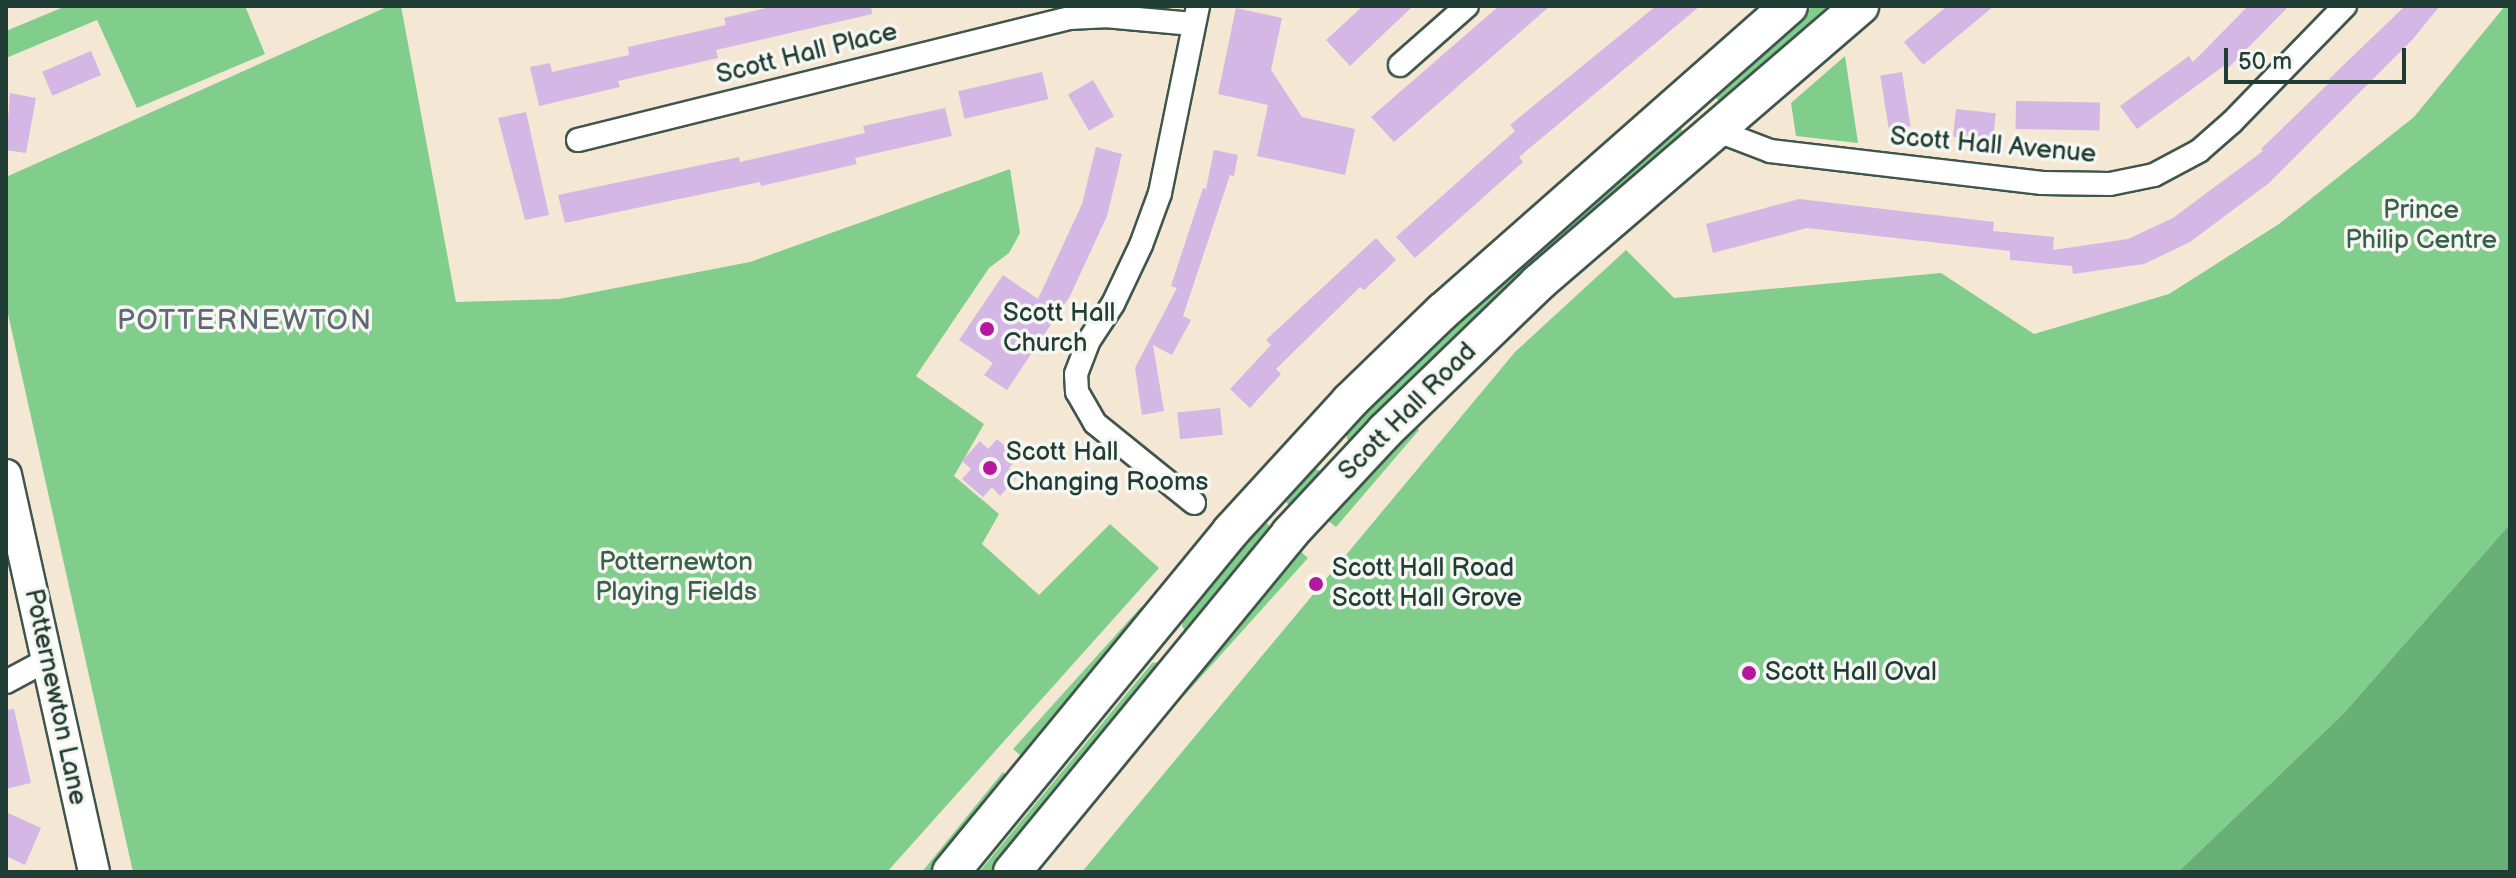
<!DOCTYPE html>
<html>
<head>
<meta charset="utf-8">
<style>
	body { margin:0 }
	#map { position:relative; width:2516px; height:878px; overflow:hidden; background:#f4e7d4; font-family:"Balsamiq Sans",sans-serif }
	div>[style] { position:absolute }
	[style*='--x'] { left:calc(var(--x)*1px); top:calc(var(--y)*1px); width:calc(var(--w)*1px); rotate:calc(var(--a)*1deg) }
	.green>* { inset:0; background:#81cd8b; transform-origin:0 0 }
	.forest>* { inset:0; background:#68b077 }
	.building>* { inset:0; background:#d4b7e4; transform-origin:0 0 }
	.roads { filter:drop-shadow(2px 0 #3f564c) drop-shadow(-2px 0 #3f564c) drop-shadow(0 2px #3f564c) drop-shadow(0 -2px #3f564c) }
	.minor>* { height:22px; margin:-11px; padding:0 11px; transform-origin:11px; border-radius:11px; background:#fff }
	.secondary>* { height:30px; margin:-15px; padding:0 15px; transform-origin:15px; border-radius:15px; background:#fff }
	.trunk>* { height:36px; margin:-18px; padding:0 18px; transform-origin:18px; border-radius:18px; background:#fff }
	.dots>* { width:22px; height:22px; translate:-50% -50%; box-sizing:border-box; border:4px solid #f6f6f2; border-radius:50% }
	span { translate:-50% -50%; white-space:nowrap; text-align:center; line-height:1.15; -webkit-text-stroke:7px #f6f6f2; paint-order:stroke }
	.street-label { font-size:26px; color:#1f3d34 }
	.park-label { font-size:26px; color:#38614a }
	.poi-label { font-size:26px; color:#1f3d34 }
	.left { translate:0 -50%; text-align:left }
	.neighbourhood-label { font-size:28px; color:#5e6872; letter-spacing:2px }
	.frame { position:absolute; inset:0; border:8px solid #1f3d34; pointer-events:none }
	.scale { position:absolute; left:2224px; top:48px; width:182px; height:36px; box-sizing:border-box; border:4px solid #1f3d34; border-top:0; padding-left:10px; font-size:24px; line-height:28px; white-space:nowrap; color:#1f3d34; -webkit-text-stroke:6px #f6f6f2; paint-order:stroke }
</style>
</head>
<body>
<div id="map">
	<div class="green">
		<div style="clip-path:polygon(66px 6px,245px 6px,265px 54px,137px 108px,97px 20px,6px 58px,6px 31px)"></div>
		<div style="clip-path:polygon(389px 6px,401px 6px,456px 302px,559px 299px,750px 262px,1010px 169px,1020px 233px,1009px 253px,989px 268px,916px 376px,984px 424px,954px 476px,999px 514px,982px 544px,1039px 595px,1110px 524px,1159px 568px,887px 872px,133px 872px,6px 305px,6px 177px)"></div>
		<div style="clip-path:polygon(1813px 6px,1837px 6px,1723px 105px,1719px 103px,1715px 94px,1718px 89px)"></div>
		<div style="clip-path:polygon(2505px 6px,2510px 6px,2510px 524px,2343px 714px,2178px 872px,1082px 872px,1515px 352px,1626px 250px,1674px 298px,1941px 273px,2034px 334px,2169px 294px,2279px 224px,2414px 117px)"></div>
		<div style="clip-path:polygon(1845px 56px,1858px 143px,1796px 136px,1791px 103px)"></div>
		<div style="clip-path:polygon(1678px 126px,1687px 135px,1351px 442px,1347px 439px,1347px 430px,1363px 411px,1430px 346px)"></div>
		<div style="clip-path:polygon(1413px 423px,1419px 430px,1336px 527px,1326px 519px)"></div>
		<div style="clip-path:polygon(1312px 468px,1324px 472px,1295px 511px,1284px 500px)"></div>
		<div style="clip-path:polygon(1265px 522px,1278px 532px,1187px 634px,1182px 626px,1183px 620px)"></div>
		<div style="left:1299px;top:550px;width:12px;height:416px;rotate:42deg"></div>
		<div style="left:1141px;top:607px;width:12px;height:191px;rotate:42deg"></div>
		<div style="clip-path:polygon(1160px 662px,1163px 666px,998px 872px,979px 872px,1152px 663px)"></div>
		<div style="left:1003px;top:772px;width:14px;height:133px;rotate:39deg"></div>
	</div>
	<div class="forest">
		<div style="clip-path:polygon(2510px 524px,2510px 872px,2178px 872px,2343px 714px)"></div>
	</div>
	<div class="building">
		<div style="clip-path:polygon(774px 6px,871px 6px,872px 14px,716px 50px,718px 58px,618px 81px,620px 87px,539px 106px,530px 67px,550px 63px,552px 72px,629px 55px,628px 47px,726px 25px,724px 18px)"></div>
		<div style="clip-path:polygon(1363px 6px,1413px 6px,1350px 66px,1326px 40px)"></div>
		<div style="clip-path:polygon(1499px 6px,1550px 6px,1394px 142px,1371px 117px)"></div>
		<div style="clip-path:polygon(1656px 6px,1700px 6px,1519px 157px,1523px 162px,1415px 258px,1396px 237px,1515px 131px,1510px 125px)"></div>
		<div style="clip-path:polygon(1947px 6px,1994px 6px,1923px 65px,1904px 42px)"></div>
		<div style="clip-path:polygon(2248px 6px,2289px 6px,2228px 68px,2225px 65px,2137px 129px,2120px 106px,2189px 56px,2193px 62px)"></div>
		<div style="clip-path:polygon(2405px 6px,2440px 6px,2412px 40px,2269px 183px,2190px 242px,2144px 264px,2073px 274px,2072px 266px,2010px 260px,2010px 251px,1807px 228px,1713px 253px,1706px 224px,1799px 199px,1994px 222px,1993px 231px,2054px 237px,2053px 250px,2128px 239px,2173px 218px,2263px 151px,2261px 149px,2331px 81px,2329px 79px)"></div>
		<div style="clip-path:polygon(1236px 8px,1282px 18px,1271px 70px,1302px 117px,1355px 129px,1345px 175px,1257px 156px,1268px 105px,1218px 94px)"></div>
		<div style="left:91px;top:51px;width:26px;height:53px;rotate:67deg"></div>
		<div style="left:1042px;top:72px;width:28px;height:86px;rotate:77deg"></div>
		<div style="left:1902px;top:72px;width:55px;height:22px;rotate:81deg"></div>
		<div style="left:1093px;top:80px;width:42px;height:29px;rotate:60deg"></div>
		<div style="clip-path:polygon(10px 93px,36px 98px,26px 153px,6px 150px)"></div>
		<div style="left:2016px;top:101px;width:84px;height:28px;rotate:1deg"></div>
		<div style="clip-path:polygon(945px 108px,952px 136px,855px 158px,857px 164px,761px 186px,760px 182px,565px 223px,558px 195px,739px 157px,740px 162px,775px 154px,865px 133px,863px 126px)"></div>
		<div style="left:1956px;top:109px;width:40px;height:28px;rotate:6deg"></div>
		<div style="clip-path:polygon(526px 112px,549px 215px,525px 220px,498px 118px)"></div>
		<div style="clip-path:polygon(1096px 147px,1122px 154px,1107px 216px,1070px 296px,1007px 390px,984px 375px,993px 363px,959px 340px,1003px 275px,1038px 299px,1082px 204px)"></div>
		<div style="clip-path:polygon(1214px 150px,1238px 155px,1234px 176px,1230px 175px,1183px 316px,1191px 320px,1172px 355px,1153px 345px,1164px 411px,1142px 415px,1135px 368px,1177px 288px,1171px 286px,1203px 188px,1206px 189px)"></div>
		<div style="clip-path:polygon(1376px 238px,1396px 260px,1364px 290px,1360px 287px,1276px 369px,1281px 374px,1250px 408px,1230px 389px,1271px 345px,1266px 340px)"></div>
		<div style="left:1220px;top:408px;width:27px;height:43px;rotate:84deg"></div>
		<div style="clip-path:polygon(997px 439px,1018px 458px,1009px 468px,1018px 476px,1000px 496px,992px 487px,983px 497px,962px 479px,971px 469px,962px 461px,980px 441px,988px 449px)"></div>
		<div style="clip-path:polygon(14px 709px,31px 783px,6px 789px,6px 710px)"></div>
		<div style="clip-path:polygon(6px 812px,41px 828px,25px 865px,6px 856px)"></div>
	</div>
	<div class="roads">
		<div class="minor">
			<div style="--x:1400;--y:65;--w:89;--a:-41.4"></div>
			<div style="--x:1718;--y:131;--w:56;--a:21"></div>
			<div style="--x:1770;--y:151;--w:274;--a:6.7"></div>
			<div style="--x:2042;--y:183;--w:68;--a:0.8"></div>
			<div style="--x:2110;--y:184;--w:45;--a:-11.6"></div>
			<div style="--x:2154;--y:175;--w:51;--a:-28.1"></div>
			<div style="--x:2199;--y:151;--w:44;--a:-41.3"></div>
			<div style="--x:2232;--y:122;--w:162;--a:-45.8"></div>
			<div style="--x:578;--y:140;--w:507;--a:-13.93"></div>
			<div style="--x:1070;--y:18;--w:35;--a:-3"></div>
			<div style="--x:1105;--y:16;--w:88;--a:5.2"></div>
			<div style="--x:1194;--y:503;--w:127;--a:-141.1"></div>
			<div style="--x:1095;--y:423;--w:36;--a:-120"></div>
			<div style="--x:1077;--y:392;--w:18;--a:-93"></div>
			<div style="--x:1076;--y:374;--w:34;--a:-69"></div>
			<div style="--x:1088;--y:342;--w:45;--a:-56.7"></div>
			<div style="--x:1113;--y:304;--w:65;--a:-64.6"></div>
			<div style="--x:1141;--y:245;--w:55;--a:-69.9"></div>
			<div style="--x:1160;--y:193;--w:191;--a:-78.5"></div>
			<div style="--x:6;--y:682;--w:47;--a:-28.2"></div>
		</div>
		<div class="secondary">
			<div style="--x:6;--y:475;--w:407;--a:77.5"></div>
		</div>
		<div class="trunk">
			<div style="--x:951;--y:872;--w:441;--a:-50.6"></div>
			<div style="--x:1231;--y:531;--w:176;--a:-47.5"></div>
			<div style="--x:1350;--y:401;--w:129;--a:-44.1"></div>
			<div style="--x:1443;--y:311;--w:461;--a:-41.4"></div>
			<div style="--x:1012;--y:872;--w:438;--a:-50.6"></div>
			<div style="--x:1290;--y:533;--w:139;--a:-47"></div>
			<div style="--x:1385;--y:431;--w:213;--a:-44"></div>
			<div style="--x:1538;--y:283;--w:425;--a:-40.7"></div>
		</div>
	</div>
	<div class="dots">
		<div style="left:987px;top:329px;background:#b5179e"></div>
		<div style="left:990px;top:468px;background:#b5179e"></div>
		<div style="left:1316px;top:584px;background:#b5179e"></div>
		<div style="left:1749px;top:673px;background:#b5179e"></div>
	</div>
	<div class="street-label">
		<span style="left:807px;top:54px;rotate:-14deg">Scott Hall Place</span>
		<span style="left:1993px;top:146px;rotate:5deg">Scott Hall Avenue</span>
		<span style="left:1408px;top:412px;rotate:-45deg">Scott Hall Road</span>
		<span style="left:55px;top:697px;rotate:78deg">Potternewton Lane</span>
	</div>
	<div class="park-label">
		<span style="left:2421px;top:226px">Prince<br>Philip Centre</span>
		<span style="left:676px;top:578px">Potternewton<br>Playing Fields</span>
	</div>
	<div class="poi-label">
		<span class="left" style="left:1003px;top:329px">Scott Hall<br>Church</span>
		<span class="left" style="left:1006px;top:468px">Scott Hall<br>Changing Rooms</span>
		<span class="left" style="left:1332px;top:584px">Scott Hall Road<br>Scott Hall Grove</span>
		<span class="left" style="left:1765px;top:673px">Scott Hall Oval</span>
	</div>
	<div class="neighbourhood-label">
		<span style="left:245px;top:321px">POTTERNEWTON</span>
	</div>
	<div class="frame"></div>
	<div class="scale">50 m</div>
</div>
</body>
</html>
